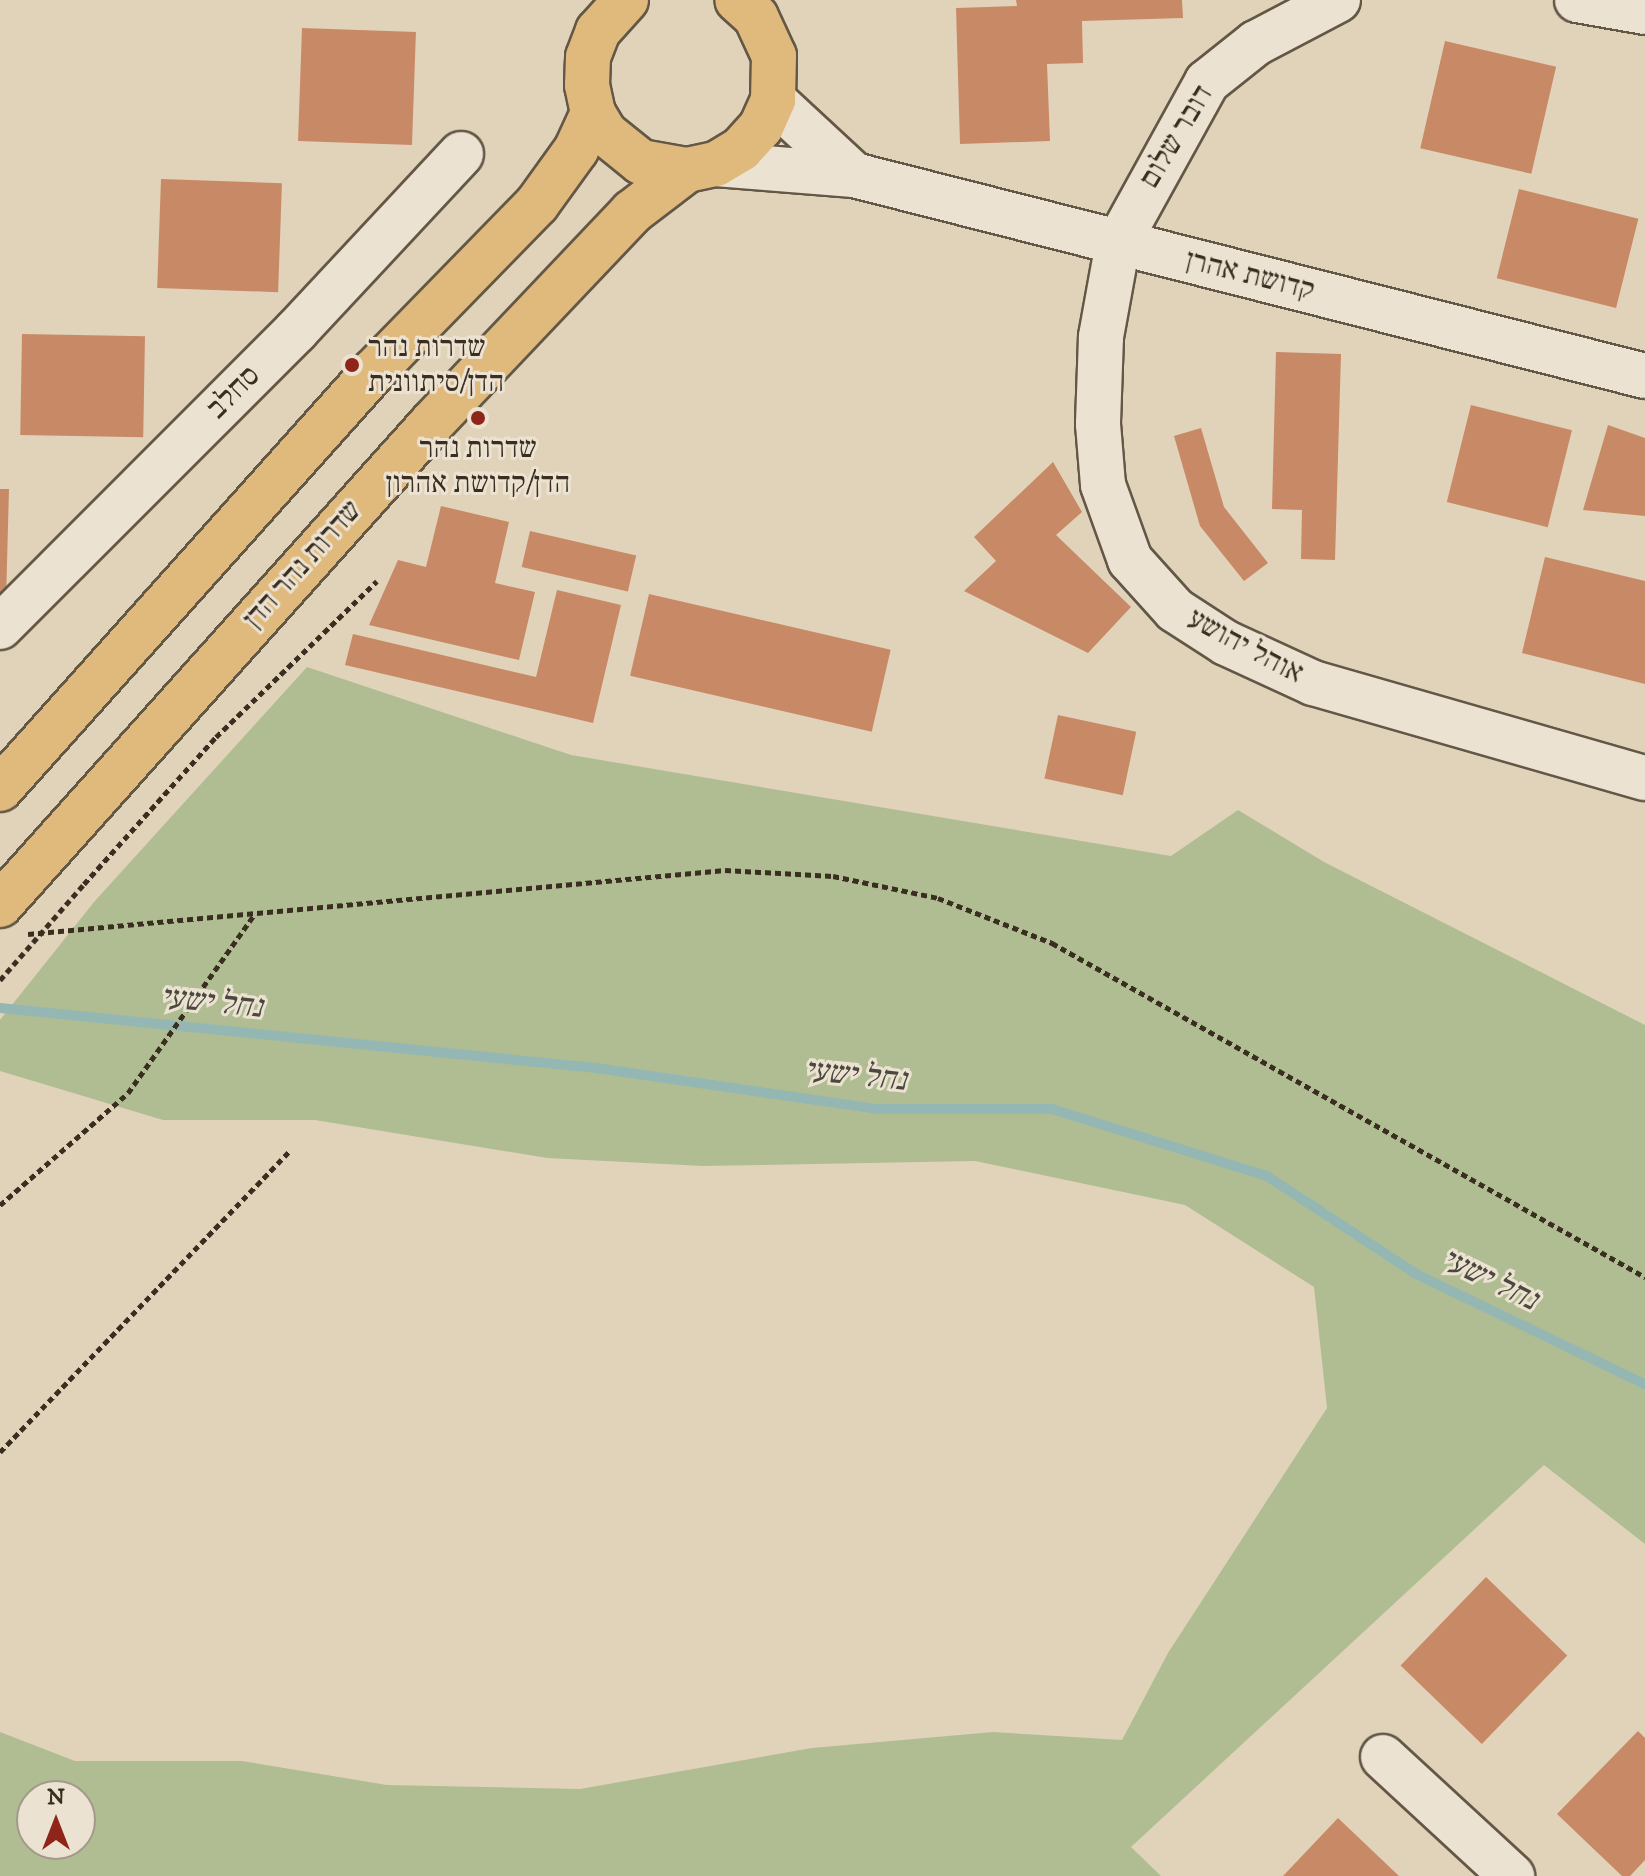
<!DOCTYPE html>
<html>
<head>
<meta charset="utf-8">
<style>
	body { margin:0 }
	#map { position:relative; width:1645px; height:1876px; overflow:hidden; background:#e1d3ba; font-family:"IM FELL DW Pica","Frank Ruhl Libre",serif }
	div>[style] { position:absolute }
	[style*='--x'] { left:calc(var(--x)*1px); top:calc(var(--y)*1px); width:calc(var(--w)*1px); rotate:calc(var(--a)*1deg) }
	.green>* { inset:0; background:#b0bd92 }
	.stream>* { height:10px; margin:-5px; padding:0 5px; transform-origin:5px; border-radius:5px; background:#95b7b4 }
	.building>* { inset:0; background:#c88966; transform-origin:0 0 }
	.path>* { height:5px; margin-top:-2.5px; transform-origin:0; background:repeating-linear-gradient(90deg,#392e20 0 6px,transparent 0 10px) }
	.roads { filter:drop-shadow(2px 0 #635746) drop-shadow(-2px 0 #635746) drop-shadow(0 2px #635746) drop-shadow(0 -2px #635746) }
	.minor>* { height:44px; margin:-22px; padding:0 22px; transform-origin:22px; border-radius:22px; background:#ece2d2 }
	.major>* { height:44px; margin:-22px; padding:0 22px; transform-origin:22px; border-radius:22px; background:#e0ba7d }
	.path-bridge>* { height:5px; margin-top:-2.5px; transform-origin:0; background:repeating-linear-gradient(90deg,#392e20 0 6px,transparent 0 10px) }
	.dots>* { width:22px; height:22px; translate:-50% -50%; box-sizing:border-box; border:4px solid #ece2d2; border-radius:50% }
	span { translate:-50% -50%; white-space:nowrap; text-align:center; line-height:1.15; -webkit-text-stroke:6px #ece2d2; paint-order:stroke }
	.street-label { font-size:30px; color:#392e20 }
	.poi-label { font-size:30px; color:#392e20 }
	.left { translate:0 -50%; text-align:left }
	.water-label { font-size:32px; color:#4b493e; font-style:italic }
	.north { position:absolute; left:16px; top:1780px; width:80px; height:80px; box-sizing:border-box; background:#ece2d2; border:2px solid #a49a8b; border-radius:50%; rotate:0deg; font-size:22px; font-weight:700; line-height:32px; text-align:center; color:#392e20 }
	.north::after { content:''; display:block; margin:auto; width:28px; height:36px; background:#8f2418; clip-path:polygon(50% 0,100% 100%,50% 72%,0 100%) }
</style>
</head>
<body>
<div id="map">
	<div class="green">
		<div style="clip-path:polygon(evenodd,307px 667px,571px 755px,1171px 856px,1238px 810px,1324px 862px,1645px 1025px,1645px 1544px,1544px 1465px,1131px 1847px,1161px 1876px,0 1876px,0 1732px,75px 1761px,242px 1761px,387px 1785px,580px 1789px,812px 1748px,993px 1732px,1122px 1740px,1168px 1653px,1327px 1408px,1314px 1287px,1185px 1205px,975px 1161px,703px 1166px,547px 1158px,315px 1120px,163px 1120px,0 1071px,0 1020px,94px 902px,307px 667px,32px 1796px,80px 1796px,80px 1844px,32px 1844px,32px 1796px)"></div>
	</div>
	<div class="stream">
		<div style="--x:0;--y:1008;--w:599;--a:5.75"></div>
		<div style="--x:596;--y:1068;--w:285;--a:8.3"></div>
		<div style="--x:878;--y:1109;--w:174;--a:0"></div>
		<div style="--x:1052;--y:1109;--w:225;--a:17.3"></div>
		<div style="--x:1267;--y:1176;--w:178;--a:33.3"></div>
		<div style="--x:1416;--y:1274;--w:254;--a:25.7"></div>
	</div>
	<div class="building">
		<div style="clip-path:polygon(1016px 0,1182px 0,1183px 18px,1082px 21px,1083px 63px,1047px 64px,1050px 141px,960px 144px,956px 8px,1017px 6px)"></div>
		<div style="left:302px;top:28px;width:114px;height:113px;rotate:2deg"></div>
		<div style="left:1445px;top:41px;width:114px;height:110px;rotate:13deg"></div>
		<div style="left:161px;top:179px;width:121px;height:109px;rotate:2deg"></div>
		<div style="left:1519px;top:189px;width:123px;height:92px;rotate:14deg"></div>
		<div style="left:22px;top:334px;width:123px;height:101px;rotate:1deg"></div>
		<div style="clip-path:polygon(1276px 352px,1341px 354px,1335px 560px,1301px 559px,1302px 510px,1272px 509px)"></div>
		<div style="left:1471px;top:405px;width:104px;height:100px;rotate:14deg"></div>
		<div style="clip-path:polygon(1608px 425px,1645px 438px,1645px 516px,1583px 510px)"></div>
		<div style="clip-path:polygon(1201px 428px,1224px 507px,1268px 563px,1244px 581px,1200px 526px,1174px 436px)"></div>
		<div style="clip-path:polygon(1053px 462px,1082px 512px,1056px 535px,1131px 607px,1088px 653px,964px 591px,996px 561px,974px 537px)"></div>
		<div style="clip-path:polygon(0 489px,9px 489px,6px 600px,0 600px)"></div>
		<div style="clip-path:polygon(441px 506px,509px 522px,495px 583px,535px 592px,519px 660px,369px 625px,398px 560px,426px 567px)"></div>
		<div style="left:530px;top:531px;width:109px;height:37px;rotate:13deg"></div>
		<div style="clip-path:polygon(1545px 557px,1645px 581px,1645px 684px,1522px 653px)"></div>
		<div style="clip-path:polygon(557px 590px,621px 605px,593px 723px,345px 665px,353px 634px,536px 677px)"></div>
		<div style="left:649px;top:594px;width:248px;height:84px;rotate:13deg"></div>
		<div style="left:1058px;top:715px;width:80px;height:65px;rotate:12deg"></div>
		<div style="left:1486px;top:1577px;width:113px;height:123px;rotate:44deg"></div>
		<div style="clip-path:polygon(1638px 1731px,1645px 1738px,1645px 1860px,1630px 1876px,1622px 1876px,1557px 1814px)"></div>
		<div style="clip-path:polygon(1338px 1818px,1399px 1876px,1283px 1876px)"></div>
	</div>
	<div class="path">
		<div style="--x:84;--y:884;--w:198;--a:-48.1"></div>
		<div style="--x:216;--y:737;--w:224;--a:-44.1"></div>
		<div style="--x:28;--y:934;--w:700;--a:-5.25"></div>
		<div style="--x:725;--y:870;--w:108;--a:3.2"></div>
		<div style="--x:833;--y:876;--w:107;--a:11.8"></div>
		<div style="--x:938;--y:898;--w:123;--a:21.5"></div>
		<div style="--x:1052;--y:943;--w:681;--a:29.39"></div>
		<div style="--x:0;--y:1205;--w:170;--a:-41.2"></div>
		<div style="--x:128;--y:1093;--w:218;--a:-54.7"></div>
		<div style="--x:0;--y:1452;--w:419;--a:-46.1"></div>
	</div>
	<div class="roads">
		<div class="minor">
			<div style="--x:1338;--y:0;--w:93;--a:152.3"></div>
			<div style="--x:1256;--y:43;--w:63;--a:141.5"></div>
			<div style="--x:1207;--y:82;--w:184;--a:118.9"></div>
			<div style="--x:1118;--y:243;--w:96;--a:100.3"></div>
			<div style="--x:1101;--y:337;--w:87;--a:92"></div>
			<div style="--x:1098;--y:424;--w:61;--a:85.3"></div>
			<div style="--x:1103;--y:485;--w:80;--a:70.2"></div>
			<div style="--x:1130;--y:560;--w:67;--a:48"></div>
			<div style="--x:1175;--y:610;--w:61;--a:32.9"></div>
			<div style="--x:1226;--y:643;--w:96;--a:24.7"></div>
			<div style="--x:1313;--y:683;--w:345;--a:16"></div>
			<div style="--x:1577;--y:0;--w:69;--a:10"></div>
			<div style="--x:773;--y:100;--w:110;--a:42.8"></div>
			<div style="--x:716;--y:164;--w:138;--a:4.6"></div>
			<div style="--x:854;--y:175;--w:816;--a:14.26"></div>
			<div style="--x:0;--y:627;--w:419;--a:-45"></div>
			<div style="--x:296;--y:331;--w:242;--a:-47"></div>
			<div style="--x:1383;--y:1757;--w:176;--a:42.7"></div>
		</div>
		<div class="major">
			<div style="--x:626;--y:0;--w:42;--a:132.1"></div>
			<div style="--x:598;--y:31;--w:28;--a:111"></div>
			<div style="--x:588;--y:57;--w:28;--a:92"></div>
			<div style="--x:587;--y:85;--w:29;--a:78"></div>
			<div style="--x:593;--y:113;--w:23;--a:59"></div>
			<div style="--x:605;--y:133;--w:46;--a:38.9"></div>
			<div style="--x:641;--y:162;--w:47;--a:9.9"></div>
			<div style="--x:687;--y:170;--w:30;--a:-12"></div>
			<div style="--x:716;--y:164;--w:29;--a:-31"></div>
			<div style="--x:741;--y:149;--w:30;--a:-48"></div>
			<div style="--x:761;--y:127;--w:30;--a:-66"></div>
			<div style="--x:773;--y:100;--w:44;--a:-88.7"></div>
			<div style="--x:774;--y:56;--w:43;--a:-114.8"></div>
			<div style="--x:756;--y:17;--w:25;--a:-138"></div>
			<div style="--x:0;--y:789;--w:561;--a:-48.18"></div>
			<div style="--x:374;--y:371;--w:233;--a:-45.7"></div>
			<div style="--x:537;--y:204;--w:67;--a:-54.2"></div>
			<div style="--x:576;--y:150;--w:41;--a:-65.3"></div>
			<div style="--x:0;--y:905;--w:647;--a:-48.13"></div>
			<div style="--x:432;--y:423;--w:291;--a:-46.5"></div>
			<div style="--x:632;--y:212;--w:69;--a:-37.4"></div>
		</div>
	</div>
	<div class="path-bridge">
		<div style="--x:0;--y:980;--w:128;--a:-48.8"></div>
	</div>
	<div class="dots">
		<div style="left:352px;top:365px;background:#8f2418"></div>
		<div style="left:478px;top:418px;background:#8f2418"></div>
	</div>
	<div class="street-label">
		<span style="left:1177px;top:137px;rotate:-59deg">דובר שלום</span>
		<span style="left:1250px;top:276px;rotate:14deg">קדושת אהרן</span>
		<span style="left:234px;top:393px;rotate:-45deg">סחלב</span>
		<span style="left:303px;top:565px;rotate:-48deg">שדרות נהר הדן</span>
		<span style="left:1245px;top:647px;rotate:28deg">אוהל יהושע</span>
	</div>
	<div class="poi-label">
		<span class="left" style="left:368px;top:365px">שדרות נהר<br>הדן/סיתוונית</span>
		<span style="left:478px;top:466px">שדרות נהר<br>הדן/קדושת אהרון</span>
	</div>
	<div class="water-label">
		<span style="left:211px;top:1003px;rotate:6deg">נחל ישעי</span>
		<span style="left:855px;top:1076px;rotate:6deg">נחל ישעי</span>
		<span style="left:1489px;top:1280px;rotate:26deg">נחל ישעי</span>
	</div>
	<div class="north">N</div>
</div>
</body>
</html>
